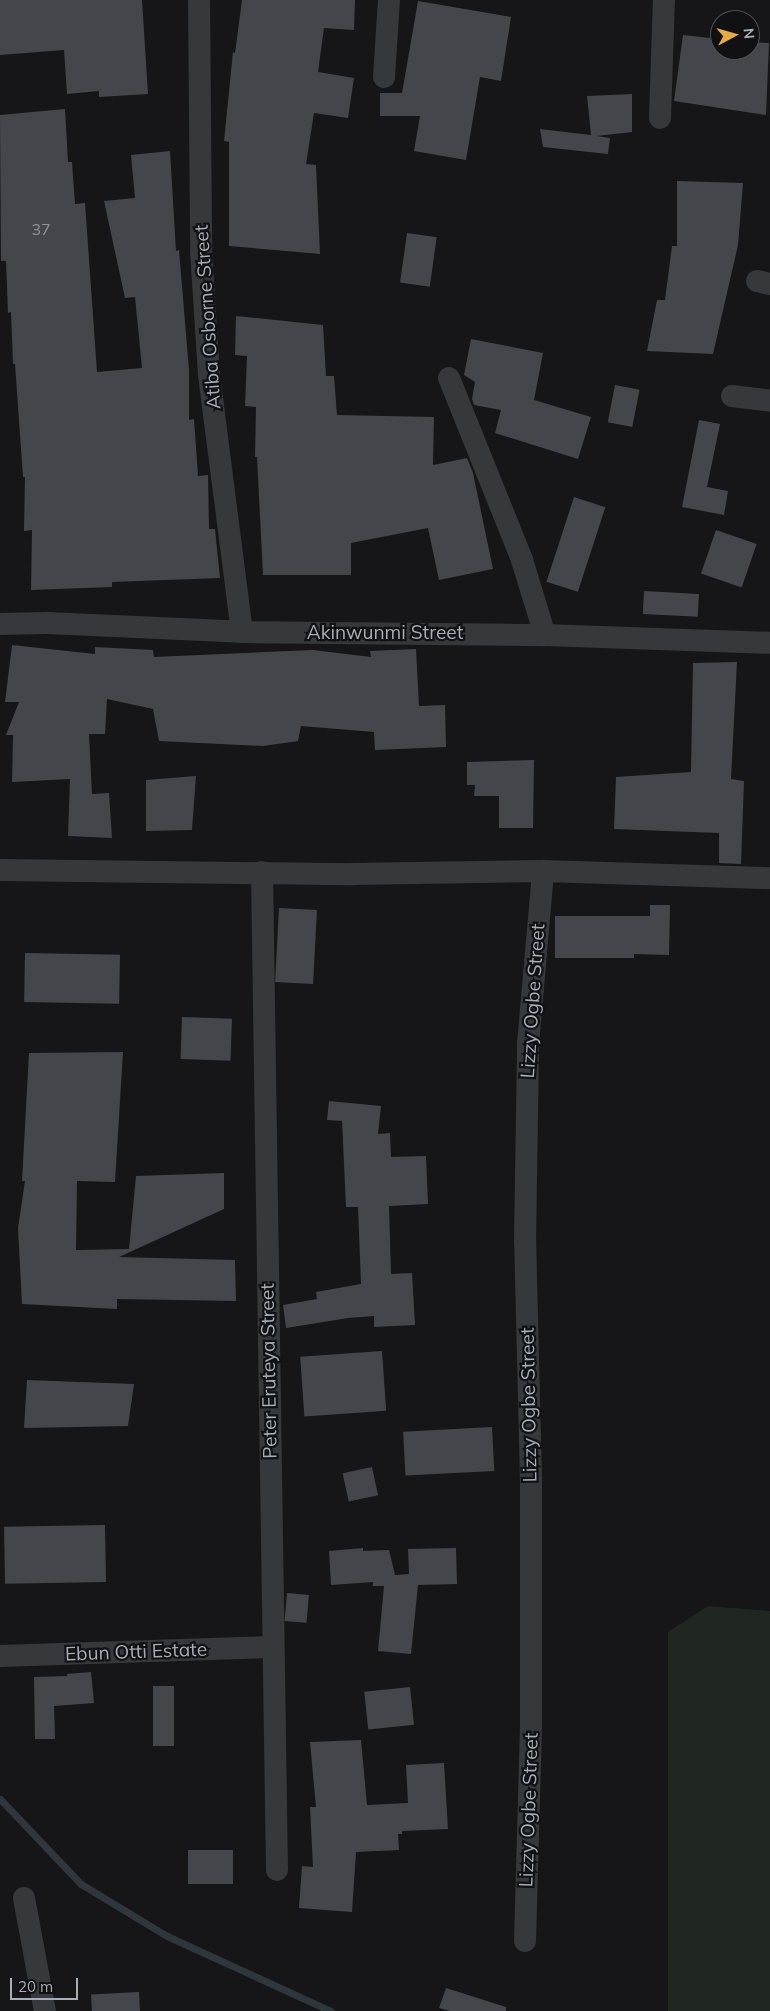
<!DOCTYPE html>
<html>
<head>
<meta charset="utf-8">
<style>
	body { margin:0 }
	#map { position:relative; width:770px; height:2011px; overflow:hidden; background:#161618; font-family:Mulish,sans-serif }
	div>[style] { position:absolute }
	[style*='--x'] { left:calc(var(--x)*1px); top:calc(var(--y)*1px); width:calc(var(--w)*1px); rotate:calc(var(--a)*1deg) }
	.green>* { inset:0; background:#202721 }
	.stream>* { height:7px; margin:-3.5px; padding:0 3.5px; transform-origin:3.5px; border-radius:3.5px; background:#2f373d }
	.building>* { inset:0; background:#45464b; transform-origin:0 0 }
	.street>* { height:22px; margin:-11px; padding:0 11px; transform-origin:11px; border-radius:11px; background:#37383c }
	span { translate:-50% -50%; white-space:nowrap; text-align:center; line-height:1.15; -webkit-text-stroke:4.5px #111113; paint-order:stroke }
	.number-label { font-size:16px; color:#90939c }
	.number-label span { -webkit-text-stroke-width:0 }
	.street-label { font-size:19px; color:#a9adb7 }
	.north { position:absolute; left:710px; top:10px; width:50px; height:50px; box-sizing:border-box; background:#111113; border:1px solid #4e4f55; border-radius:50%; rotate:84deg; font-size:14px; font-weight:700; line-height:20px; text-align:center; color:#a9adb7 }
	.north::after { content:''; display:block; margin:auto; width:18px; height:22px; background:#e4ac42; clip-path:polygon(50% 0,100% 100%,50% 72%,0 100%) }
	.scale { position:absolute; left:10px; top:1978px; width:68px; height:22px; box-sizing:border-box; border:2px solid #a9adb7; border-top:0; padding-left:6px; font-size:15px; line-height:18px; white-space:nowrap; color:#a9adb7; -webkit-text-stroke:4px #111113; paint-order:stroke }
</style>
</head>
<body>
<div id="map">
	<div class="green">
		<div style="clip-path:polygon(708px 1606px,770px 1611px,770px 2011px,668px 2011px,668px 1632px)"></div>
	</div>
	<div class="stream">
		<div style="--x:0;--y:1799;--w:117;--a:46.4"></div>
		<div style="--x:81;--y:1884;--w:100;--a:31.2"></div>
		<div style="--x:167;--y:1936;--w:180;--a:24.6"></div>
	</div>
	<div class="building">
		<div style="clip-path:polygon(0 0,142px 0,148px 94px,99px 97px,99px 91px,67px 94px,64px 50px,0 55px)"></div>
		<div style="clip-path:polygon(242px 0,355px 0,354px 30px,324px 28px,318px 72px,354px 78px,348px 118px,314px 113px,306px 164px,316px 165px,320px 254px,229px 246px,229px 142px,224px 141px,233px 52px,235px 53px)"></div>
		<div style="clip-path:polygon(418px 1px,511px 17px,501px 81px,480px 77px,466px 160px,414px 151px,420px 116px,380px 116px,380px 93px,402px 93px)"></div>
		<div style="clip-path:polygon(683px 35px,720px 39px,720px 50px,750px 50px,750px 42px,769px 43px,766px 115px,674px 101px)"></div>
		<div style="clip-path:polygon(632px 94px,632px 132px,596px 136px,610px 138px,608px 154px,543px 147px,540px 129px,591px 135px,587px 96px)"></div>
		<div style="clip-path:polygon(65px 109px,68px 162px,72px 162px,75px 204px,85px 203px,97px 372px,142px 368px,135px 297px,125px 298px,104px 201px,135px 198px,131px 155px,170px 151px,176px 251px,179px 250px,189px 370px,189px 420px,194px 419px,198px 476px,208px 475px,209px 529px,215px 529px,220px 578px,112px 582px,112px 587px,31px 590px,32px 530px,24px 531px,25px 477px,23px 477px,15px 364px,13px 364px,11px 312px,8px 313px,6px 261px,1px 261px,0 115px)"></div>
		<div style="clip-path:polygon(677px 181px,743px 183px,738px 245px,713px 354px,647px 351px,657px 300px,665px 300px,672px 246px,677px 246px)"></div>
		<div style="left:407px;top:233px;width:30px;height:50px;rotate:8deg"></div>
		<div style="clip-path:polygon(236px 316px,323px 325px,326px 376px,334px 376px,337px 415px,434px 417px,433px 465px,467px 458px,473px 473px,493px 569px,439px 580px,428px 528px,351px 543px,351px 575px,263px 575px,257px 457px,255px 457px,256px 407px,245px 406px,247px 356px,235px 355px)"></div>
		<div style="clip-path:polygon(471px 339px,543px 353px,534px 400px,591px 417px,578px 459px,495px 433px,501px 410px,474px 405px,472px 399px,475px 382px,464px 375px)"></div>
		<div style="left:615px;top:385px;width:25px;height:38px;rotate:11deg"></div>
		<div style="clip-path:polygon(699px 420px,720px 424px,707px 487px,728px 491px,724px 515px,682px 507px)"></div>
		<div style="left:574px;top:497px;width:33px;height:89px;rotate:18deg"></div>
		<div style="left:716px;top:530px;width:43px;height:46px;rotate:19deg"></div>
		<div style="left:644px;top:591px;width:55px;height:23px;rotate:3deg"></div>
		<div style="clip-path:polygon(12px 645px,95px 654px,95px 647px,153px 650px,154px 657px,313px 650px,371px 657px,370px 651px,416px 649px,419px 706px,445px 705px,446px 747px,375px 750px,374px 732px,301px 726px,298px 741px,263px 746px,159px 741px,153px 709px,107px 699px,105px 734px,89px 734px,92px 794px,109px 793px,112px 838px,68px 836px,70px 779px,12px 782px,13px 735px,6px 735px,19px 702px,5px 702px)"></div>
		<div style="clip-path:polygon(737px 662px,731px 779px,744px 781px,741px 864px,719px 863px,719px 833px,614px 829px,616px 777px,691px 772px,693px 663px)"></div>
		<div style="clip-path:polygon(534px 760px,533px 828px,499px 828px,499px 796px,474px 796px,475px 785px,467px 785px,467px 762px)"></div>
		<div style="clip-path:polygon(196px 776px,192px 830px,146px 831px,146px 780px)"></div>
		<div style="clip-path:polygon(650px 905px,670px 905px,669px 955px,634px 954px,634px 958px,555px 958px,555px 916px,650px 916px)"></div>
		<div style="left:279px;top:908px;width:38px;height:74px;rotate:3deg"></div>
		<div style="left:25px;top:953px;width:95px;height:49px;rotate:1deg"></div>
		<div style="left:182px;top:1017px;width:50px;height:42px;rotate:2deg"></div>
		<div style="clip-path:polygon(123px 1052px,115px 1182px,77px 1181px,76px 1250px,129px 1249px,136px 1176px,224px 1173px,224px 1209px,119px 1257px,235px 1260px,236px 1301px,117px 1299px,117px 1309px,22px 1304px,18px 1228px,25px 1181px,22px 1181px,29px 1053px)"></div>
		<div style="clip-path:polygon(329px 1101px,381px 1106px,378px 1134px,390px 1133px,391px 1157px,426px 1156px,428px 1204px,389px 1206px,391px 1274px,412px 1273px,415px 1325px,374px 1327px,374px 1316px,348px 1318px,286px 1328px,283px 1305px,317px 1299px,316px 1292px,361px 1284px,358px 1207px,346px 1207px,342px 1121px,327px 1120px)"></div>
		<div style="left:382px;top:1351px;width:60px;height:82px;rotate:86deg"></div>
		<div style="clip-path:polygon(27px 1380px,134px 1384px,128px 1426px,24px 1428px)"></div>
		<div style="left:492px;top:1427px;width:44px;height:89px;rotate:87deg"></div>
		<div style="left:372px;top:1467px;width:29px;height:30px;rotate:78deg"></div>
		<div style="left:105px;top:1525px;width:57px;height:101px;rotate:89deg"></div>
		<div style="clip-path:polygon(363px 1548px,363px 1551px,389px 1550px,395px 1575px,409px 1574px,408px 1549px,456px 1548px,457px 1584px,418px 1585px,411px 1654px,378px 1651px,384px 1586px,373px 1586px,373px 1582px,331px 1585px,329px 1551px)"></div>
		<div style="left:287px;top:1593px;width:22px;height:28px;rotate:5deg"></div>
		<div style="clip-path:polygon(91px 1672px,94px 1703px,54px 1706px,55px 1739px,35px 1739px,34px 1677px,67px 1676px,67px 1674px)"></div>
		<div style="left:153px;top:1686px;width:21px;height:60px"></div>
		<div style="left:410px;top:1687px;width:38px;height:46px;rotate:84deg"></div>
		<div style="clip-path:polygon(361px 1740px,367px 1805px,408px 1803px,406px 1765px,444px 1763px,448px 1829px,402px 1831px,402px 1834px,398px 1834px,399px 1850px,356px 1852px,352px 1912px,299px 1908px,302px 1866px,313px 1867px,310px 1807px,316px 1807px,310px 1742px)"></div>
		<div style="left:188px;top:1850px;width:45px;height:34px"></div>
		<div style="clip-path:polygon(446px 1988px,506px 2007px,506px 2011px,450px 2011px,439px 2008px)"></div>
		<div style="left:139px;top:1992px;width:19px;height:48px;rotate:87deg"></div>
	</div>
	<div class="street">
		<div style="--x:199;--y:0;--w:251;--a:89.5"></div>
		<div style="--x:201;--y:251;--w:124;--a:86.3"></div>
		<div style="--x:209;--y:375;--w:259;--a:82.7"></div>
		<div style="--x:384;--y:77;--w:77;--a:-86.3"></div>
		<div style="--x:660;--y:118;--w:118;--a:-88.1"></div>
		<div style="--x:757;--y:281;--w:13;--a:13"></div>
		<div style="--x:449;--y:378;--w:196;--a:68.1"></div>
		<div style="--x:522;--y:560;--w:78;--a:73"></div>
		<div style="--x:732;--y:396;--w:38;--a:7"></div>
		<div style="--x:0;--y:624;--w:47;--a:-1.2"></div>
		<div style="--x:47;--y:623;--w:195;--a:2.6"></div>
		<div style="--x:242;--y:632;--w:303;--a:0.6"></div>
		<div style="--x:545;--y:635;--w:225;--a:2"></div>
		<div style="--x:0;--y:870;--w:352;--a:0.7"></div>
		<div style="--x:352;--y:874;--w:191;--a:-0.9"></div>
		<div style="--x:543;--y:871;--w:227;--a:1.8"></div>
		<div style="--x:262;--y:872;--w:998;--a:89.14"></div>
		<div style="--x:0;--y:1656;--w:273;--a:-1.9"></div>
		<div style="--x:24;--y:1898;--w:115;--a:79.5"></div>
		<div style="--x:525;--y:1941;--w:215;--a:-88.4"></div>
		<div style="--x:531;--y:1726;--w:245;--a:-90"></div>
		<div style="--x:531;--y:1481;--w:239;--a:-91.4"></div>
		<div style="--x:525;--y:1242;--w:198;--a:-89.1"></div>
		<div style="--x:528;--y:1044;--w:174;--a:-85"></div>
	</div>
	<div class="number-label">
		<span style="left:41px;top:229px">37</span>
	</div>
	<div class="street-label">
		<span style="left:208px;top:317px;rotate:-94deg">Atiba Osborne Street</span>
		<span style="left:385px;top:633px">Akinwunmi Street</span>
		<span style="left:533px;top:1001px;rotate:-86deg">Lizzy Ogbe Street</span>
		<span style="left:269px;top:1371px;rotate:-91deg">Peter Eruteya Street</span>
		<span style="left:529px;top:1405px;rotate:-91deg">Lizzy Ogbe Street</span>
		<span style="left:136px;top:1652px;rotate:-2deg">Ebun Otti Estate</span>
		<span style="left:529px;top:1810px;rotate:-88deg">Lizzy Ogbe Street</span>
	</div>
	<div class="north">N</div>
	<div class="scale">20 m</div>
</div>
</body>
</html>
